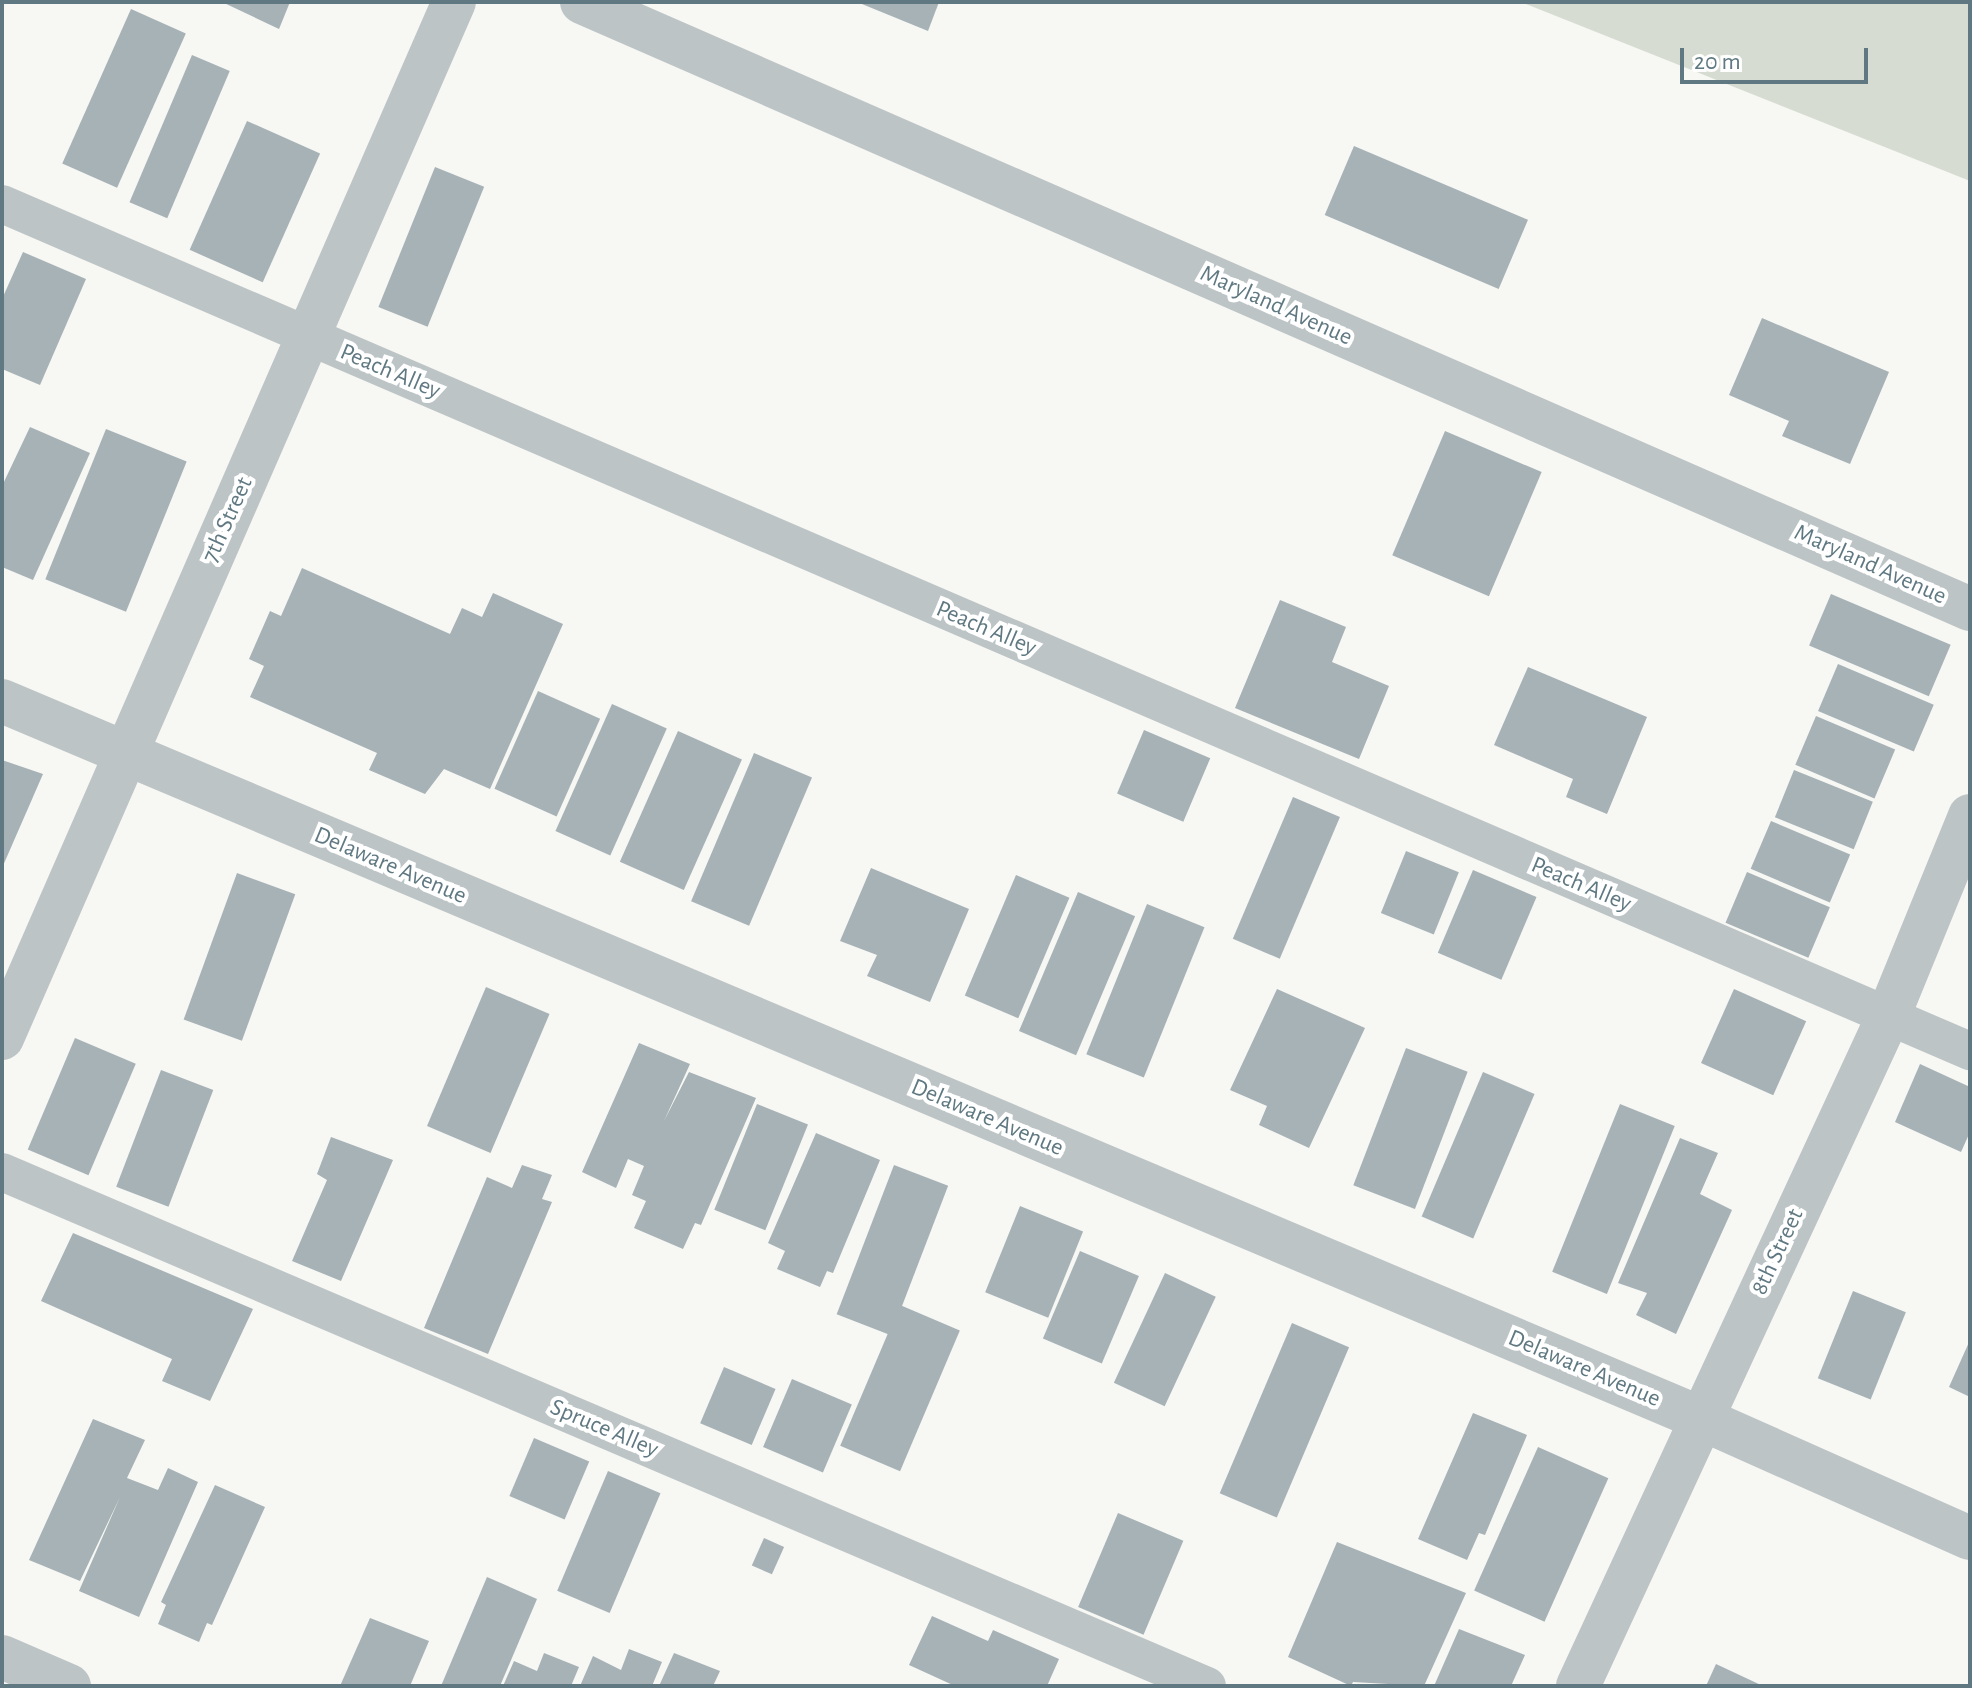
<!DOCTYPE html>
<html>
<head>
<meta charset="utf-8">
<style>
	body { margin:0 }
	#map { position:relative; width:1972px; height:1688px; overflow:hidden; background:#f7f7f3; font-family:"Alegreya Sans",sans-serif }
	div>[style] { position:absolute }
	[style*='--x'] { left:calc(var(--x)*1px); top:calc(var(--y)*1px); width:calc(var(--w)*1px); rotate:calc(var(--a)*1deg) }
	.green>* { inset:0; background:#d7dcd2 }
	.building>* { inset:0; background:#a6b2b6; transform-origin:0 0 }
	.service>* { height:38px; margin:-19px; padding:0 19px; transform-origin:19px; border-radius:19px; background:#bcc4c6 }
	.minor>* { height:44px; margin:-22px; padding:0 22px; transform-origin:22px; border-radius:22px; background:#bcc4c6 }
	span { translate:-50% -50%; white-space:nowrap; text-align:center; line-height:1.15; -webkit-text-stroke:8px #fff; paint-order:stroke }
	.street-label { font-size:24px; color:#5f7881 }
	.frame { position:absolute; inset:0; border:4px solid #5f7881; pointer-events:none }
	.scale { position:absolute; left:1680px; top:48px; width:188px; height:36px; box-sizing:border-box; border:4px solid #5f7881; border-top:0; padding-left:10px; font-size:24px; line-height:28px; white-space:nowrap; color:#5f7881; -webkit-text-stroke:6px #fff; paint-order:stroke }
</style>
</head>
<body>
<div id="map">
	<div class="green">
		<div style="clip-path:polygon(1521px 2px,1970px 2px,1970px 181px)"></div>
	</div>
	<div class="building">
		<div style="clip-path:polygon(222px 2px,290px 2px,279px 29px)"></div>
		<div style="clip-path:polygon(857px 2px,939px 2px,928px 31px)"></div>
		<div style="left:131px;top:9px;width:60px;height:169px;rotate:24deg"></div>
		<div style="left:192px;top:55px;width:41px;height:160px;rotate:23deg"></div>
		<div style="left:247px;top:121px;width:80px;height:141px;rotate:24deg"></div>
		<div style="left:1354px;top:146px;width:189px;height:75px;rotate:23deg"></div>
		<div style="left:435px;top:167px;width:53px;height:151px;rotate:22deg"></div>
		<div style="clip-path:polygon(23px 252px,86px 279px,40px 385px,2px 369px,2px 299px)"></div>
		<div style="clip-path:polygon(1762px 318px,1889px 372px,1850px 464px,1782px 436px,1789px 421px,1729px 395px)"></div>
		<div style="clip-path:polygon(30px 427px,90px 453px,33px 580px,2px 567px,2px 486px)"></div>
		<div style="left:106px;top:429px;width:87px;height:162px;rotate:22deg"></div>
		<div style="left:1445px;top:431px;width:105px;height:135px;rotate:23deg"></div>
		<div style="clip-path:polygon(302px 568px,450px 634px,462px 608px,482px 617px,493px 593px,563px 624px,490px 789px,444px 769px,425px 794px,369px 770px,377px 753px,250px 697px,264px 666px,249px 659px,270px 611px,281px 616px)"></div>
		<div style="left:1831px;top:594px;width:130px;height:56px;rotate:23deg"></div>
		<div style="clip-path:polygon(1280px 600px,1346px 627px,1332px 662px,1389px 686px,1359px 759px,1235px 708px)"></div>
		<div style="left:1838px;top:664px;width:104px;height:51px;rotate:23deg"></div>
		<div style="clip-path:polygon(1528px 667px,1647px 717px,1607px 814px,1566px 797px,1573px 779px,1494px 745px)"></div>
		<div style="left:538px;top:691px;width:68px;height:107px;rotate:24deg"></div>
		<div style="left:612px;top:704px;width:60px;height:139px;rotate:24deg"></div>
		<div style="left:1816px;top:716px;width:86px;height:53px;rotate:23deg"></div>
		<div style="left:1144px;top:730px;width:72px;height:69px;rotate:23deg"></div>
		<div style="left:678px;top:731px;width:70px;height:143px;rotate:24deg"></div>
		<div style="left:754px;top:753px;width:63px;height:161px;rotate:23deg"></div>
		<div style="clip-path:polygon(2px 760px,43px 774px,2px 868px)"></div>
		<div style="left:1794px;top:770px;width:85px;height:51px;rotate:22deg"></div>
		<div style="left:1293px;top:797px;width:51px;height:154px;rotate:23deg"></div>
		<div style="left:1771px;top:821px;width:86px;height:52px;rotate:23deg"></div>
		<div style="left:1406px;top:851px;width:57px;height:67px;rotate:22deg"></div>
		<div style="clip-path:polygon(871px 868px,969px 909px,930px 1002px,867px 976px,877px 955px,840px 941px)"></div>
		<div style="left:1473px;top:870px;width:69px;height:90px;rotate:23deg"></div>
		<div style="left:1747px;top:872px;width:90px;height:55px;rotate:23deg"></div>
		<div style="left:237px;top:873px;width:62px;height:156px;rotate:20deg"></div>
		<div style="left:1016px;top:875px;width:58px;height:131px;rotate:23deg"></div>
		<div style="left:1078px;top:892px;width:62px;height:151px;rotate:23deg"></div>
		<div style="left:1147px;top:904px;width:62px;height:162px;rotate:22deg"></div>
		<div style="left:486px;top:987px;width:69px;height:151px;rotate:23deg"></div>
		<div style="clip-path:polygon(1277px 989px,1365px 1028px,1309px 1148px,1259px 1125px,1267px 1106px,1230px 1090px)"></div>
		<div style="left:1734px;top:989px;width:79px;height:81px;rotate:24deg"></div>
		<div style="left:75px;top:1038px;width:66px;height:121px;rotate:23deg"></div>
		<div style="clip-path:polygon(639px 1043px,690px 1064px,664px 1121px,689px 1072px,756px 1098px,701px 1225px,695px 1223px,683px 1249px,634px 1228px,646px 1201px,632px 1195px,644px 1166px,628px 1159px,616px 1188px,582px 1172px)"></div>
		<div style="left:1406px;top:1048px;width:66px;height:147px;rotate:21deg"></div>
		<div style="clip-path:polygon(1920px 1064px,1970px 1087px,1970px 1132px,1961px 1152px,1895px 1122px)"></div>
		<div style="left:161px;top:1070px;width:56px;height:125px;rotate:21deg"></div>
		<div style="left:1483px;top:1072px;width:56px;height:157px;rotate:23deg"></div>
		<div style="left:757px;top:1104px;width:55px;height:114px;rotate:22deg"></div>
		<div style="left:1620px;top:1104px;width:59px;height:181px;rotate:22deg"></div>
		<div style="clip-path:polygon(816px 1133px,880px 1160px,833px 1273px,827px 1271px,820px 1287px,777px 1269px,785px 1251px,768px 1243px)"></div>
		<div style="clip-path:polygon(331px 1137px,393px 1160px,341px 1281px,292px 1261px,327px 1180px,317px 1174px)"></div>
		<div style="clip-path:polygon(1680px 1138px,1718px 1153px,1700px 1194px,1732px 1210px,1676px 1334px,1636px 1315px,1647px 1293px,1618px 1283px)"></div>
		<div style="clip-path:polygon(522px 1165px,552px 1175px,542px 1199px,552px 1202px,488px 1354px,424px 1328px,487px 1177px,512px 1188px)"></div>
		<div style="left:894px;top:1165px;width:58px;height:160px;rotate:21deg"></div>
		<div style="left:1020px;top:1206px;width:68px;height:93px;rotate:22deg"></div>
		<div style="clip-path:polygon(73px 1233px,253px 1309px,210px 1401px,162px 1381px,172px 1359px,41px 1301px)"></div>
		<div style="left:1080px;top:1251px;width:64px;height:95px;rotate:23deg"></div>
		<div style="left:1165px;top:1273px;width:56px;height:121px;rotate:25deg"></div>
		<div style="left:1853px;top:1291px;width:57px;height:94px;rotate:22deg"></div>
		<div style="left:900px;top:1305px;width:65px;height:153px;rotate:23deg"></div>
		<div style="left:1292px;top:1323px;width:62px;height:185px;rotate:23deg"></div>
		<div style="clip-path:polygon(1970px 1340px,1970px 1397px,1949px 1387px)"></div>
		<div style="left:724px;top:1367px;width:56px;height:61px;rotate:23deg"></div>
		<div style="left:792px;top:1379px;width:65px;height:74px;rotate:23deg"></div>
		<div style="clip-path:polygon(1473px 1413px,1527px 1435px,1485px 1535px,1479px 1533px,1467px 1560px,1418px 1539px)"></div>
		<div style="clip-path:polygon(93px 1419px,145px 1440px,127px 1478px,158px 1490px,168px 1468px,198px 1482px,139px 1617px,79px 1591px,120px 1497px,80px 1581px,29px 1560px)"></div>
		<div style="left:534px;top:1438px;width:60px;height:63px;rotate:23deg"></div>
		<div style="left:1538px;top:1447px;width:77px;height:157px;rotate:24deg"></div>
		<div style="left:608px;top:1471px;width:57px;height:130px;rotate:23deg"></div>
		<div style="clip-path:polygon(215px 1485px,265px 1507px,212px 1625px,207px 1623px,199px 1642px,158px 1624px,166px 1605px,161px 1602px)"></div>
		<div style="left:1118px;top:1513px;width:71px;height:102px;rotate:23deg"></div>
		<div style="left:764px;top:1538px;width:22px;height:30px;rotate:24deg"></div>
		<div style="clip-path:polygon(1337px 1542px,1466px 1593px,1424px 1686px,1353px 1682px,1351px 1686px,1288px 1657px)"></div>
		<div style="clip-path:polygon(487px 1577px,537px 1599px,500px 1686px,441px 1686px)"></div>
		<div style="clip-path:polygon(932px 1616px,988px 1641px,993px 1630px,1059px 1659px,1047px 1686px,955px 1686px,909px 1665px)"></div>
		<div style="clip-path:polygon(370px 1618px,429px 1641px,410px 1686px,340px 1686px)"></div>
		<div style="clip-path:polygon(1459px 1629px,1525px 1655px,1511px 1686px,1434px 1686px)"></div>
		<div style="clip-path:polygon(629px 1649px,662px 1662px,652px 1686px,580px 1686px,593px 1656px,621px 1670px)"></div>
		<div style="clip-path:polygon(544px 1653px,579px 1667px,571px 1686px,503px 1686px,514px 1661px,537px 1671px)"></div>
		<div style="clip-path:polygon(674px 1653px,720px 1671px,713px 1686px,659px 1686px)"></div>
		<div style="clip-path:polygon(1716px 1664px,1763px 1686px,1706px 1686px)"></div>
	</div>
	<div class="service">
		<div style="--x:2;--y:204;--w:2143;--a:23.29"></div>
		<div style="--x:2;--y:1172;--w:1310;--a:23.1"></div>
	</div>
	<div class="minor">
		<div style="--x:582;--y:2;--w:1515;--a:23.62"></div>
		<div style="--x:2;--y:701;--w:1843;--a:22.89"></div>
		<div style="--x:1700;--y:1418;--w:295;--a:24"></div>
		<div style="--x:2;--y:1038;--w:1130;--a:-66.43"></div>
		<div style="--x:2;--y:1657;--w:73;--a:23.4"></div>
		<div style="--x:1578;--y:1686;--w:737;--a:-65.14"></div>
		<div style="--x:1888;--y:1017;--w:217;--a:-67.8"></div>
	</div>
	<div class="street-label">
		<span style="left:1276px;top:306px;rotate:24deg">Maryland Avenue</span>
		<span style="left:390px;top:372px;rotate:23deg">Peach Alley</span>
		<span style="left:228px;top:520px;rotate:-66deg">7th Street</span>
		<span style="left:1870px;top:565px;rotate:24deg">Maryland Avenue</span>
		<span style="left:986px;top:629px;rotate:23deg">Peach Alley</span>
		<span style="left:390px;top:866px;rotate:23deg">Delaware Avenue</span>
		<span style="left:1581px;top:885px;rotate:23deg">Peach Alley</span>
		<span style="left:987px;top:1118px;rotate:23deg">Delaware Avenue</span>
		<span style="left:1778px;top:1252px;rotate:-65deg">8th Street</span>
		<span style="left:1584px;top:1369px;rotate:23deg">Delaware Avenue</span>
		<span style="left:604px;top:1429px;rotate:23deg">Spruce Alley</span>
	</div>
	<div class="frame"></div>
	<div class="scale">20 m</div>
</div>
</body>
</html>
